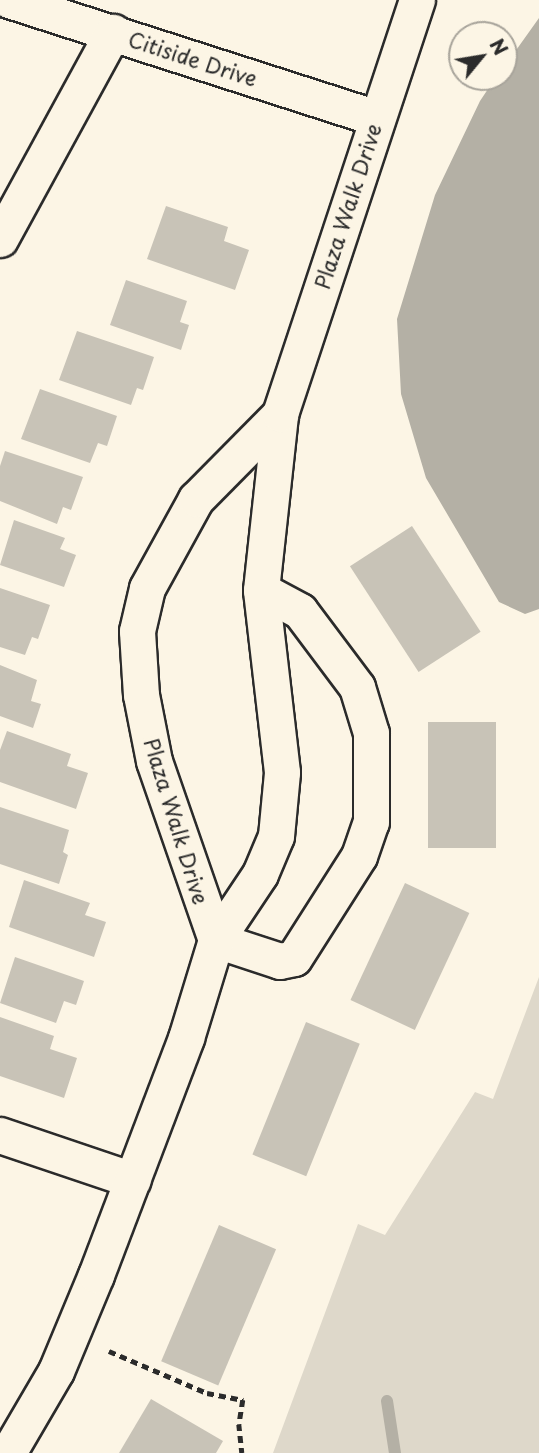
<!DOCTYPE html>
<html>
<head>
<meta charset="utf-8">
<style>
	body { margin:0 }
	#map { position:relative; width:539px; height:1453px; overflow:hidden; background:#fcf5e5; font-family:"Playpen Sans",sans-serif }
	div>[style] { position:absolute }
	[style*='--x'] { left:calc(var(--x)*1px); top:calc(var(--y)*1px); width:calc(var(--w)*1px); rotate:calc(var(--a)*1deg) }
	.green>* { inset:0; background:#ded8ca }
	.water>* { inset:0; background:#b4b0a5 }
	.stream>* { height:12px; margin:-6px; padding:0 6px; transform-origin:6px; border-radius:6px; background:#b4b0a5 }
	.building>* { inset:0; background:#c8c3b7; transform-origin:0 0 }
	.path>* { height:4.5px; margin-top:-2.25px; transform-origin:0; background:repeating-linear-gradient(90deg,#2b2b2b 0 7px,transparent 0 12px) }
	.roads { filter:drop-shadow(2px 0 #2b2b2b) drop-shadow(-2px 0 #2b2b2b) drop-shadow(0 2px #2b2b2b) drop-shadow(0 -2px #2b2b2b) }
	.minor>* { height:35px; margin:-17.5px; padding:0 17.5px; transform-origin:17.5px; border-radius:17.5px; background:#fcf5e5 }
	span { translate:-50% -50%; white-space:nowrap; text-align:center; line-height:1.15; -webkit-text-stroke:7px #fcf5e5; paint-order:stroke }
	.street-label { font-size:21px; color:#2b2b2b }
	.north { position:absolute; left:448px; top:21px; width:70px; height:70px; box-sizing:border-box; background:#fcf5e5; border:2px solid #a8a49b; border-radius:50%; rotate:60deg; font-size:19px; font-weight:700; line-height:28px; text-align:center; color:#2b2b2b }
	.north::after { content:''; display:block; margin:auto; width:24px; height:32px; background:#2b2b2b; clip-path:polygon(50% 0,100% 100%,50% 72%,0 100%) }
</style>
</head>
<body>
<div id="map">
	<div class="green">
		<div style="clip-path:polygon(539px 977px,539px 1453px,273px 1453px,358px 1224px,385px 1235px,475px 1092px,493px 1099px)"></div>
	</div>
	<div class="water">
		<div style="clip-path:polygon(539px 18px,539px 609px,525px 614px,499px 602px,426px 478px,401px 394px,397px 319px,435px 195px,480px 101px,496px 77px,504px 77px,504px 67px)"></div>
	</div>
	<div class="stream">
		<div style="--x:387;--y:1401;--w:53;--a:81.3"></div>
	</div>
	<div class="building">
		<div style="clip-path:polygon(166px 206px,228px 227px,224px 241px,249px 250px,235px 290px,147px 259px)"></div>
		<div style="clip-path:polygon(126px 280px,187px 301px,180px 322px,189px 325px,181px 350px,110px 325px)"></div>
		<div style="clip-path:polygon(77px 331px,154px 357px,143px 390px,137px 388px,131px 405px,59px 380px)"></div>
		<div style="clip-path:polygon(40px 389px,117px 416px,107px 446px,98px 443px,90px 463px,21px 439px)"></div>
		<div style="clip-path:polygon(5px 451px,83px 477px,71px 510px,63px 507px,57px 524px,0 501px,0 466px)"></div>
		<div style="clip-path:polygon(14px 520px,65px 538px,60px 549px,76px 555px,64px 587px,0 565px)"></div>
		<div style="left:412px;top:526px;width:126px;height:74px;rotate:57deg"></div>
		<div style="clip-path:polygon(0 588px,50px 605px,38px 639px,32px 637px,25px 655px,0 647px)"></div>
		<div style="clip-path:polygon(0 665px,37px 680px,31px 701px,41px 704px,33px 728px,0 716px)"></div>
		<div style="left:428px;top:722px;width:68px;height:126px"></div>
		<div style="clip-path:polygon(7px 731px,71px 754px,67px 766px,88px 773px,76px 809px,0 782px,0 750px)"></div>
		<div style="clip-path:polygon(0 807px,69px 830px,63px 852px,68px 855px,59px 884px,0 864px)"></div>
		<div style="clip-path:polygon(24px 880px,90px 903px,85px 915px,106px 922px,94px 957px,9px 927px)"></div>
		<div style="left:405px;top:883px;width:71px;height:129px;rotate:25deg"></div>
		<div style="clip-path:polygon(15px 957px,84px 981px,76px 1005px,64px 1001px,56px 1023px,0 1003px)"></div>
		<div style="clip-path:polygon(0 1017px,54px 1036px,50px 1049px,77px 1058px,64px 1098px,0 1076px)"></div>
		<div style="left:306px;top:1022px;width:58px;height:143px;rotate:22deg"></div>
		<div style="left:219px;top:1225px;width:62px;height:148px;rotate:23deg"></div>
		<div style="clip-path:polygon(151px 1399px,223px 1441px,216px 1453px,119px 1453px)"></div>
	</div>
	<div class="path">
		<div style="--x:109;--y:1351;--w:107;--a:23.2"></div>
		<div style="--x:207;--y:1393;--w:37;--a:11"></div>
		<div style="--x:243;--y:1400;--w:24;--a:99"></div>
		<div style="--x:239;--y:1424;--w:29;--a:84"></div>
	</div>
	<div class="roads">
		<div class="minor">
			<div style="--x:9;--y:0;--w:386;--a:17.8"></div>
			<div style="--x:0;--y:239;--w:236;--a:-61.4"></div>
			<div style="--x:216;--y:940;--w:189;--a:-109.1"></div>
			<div style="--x:154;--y:761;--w:67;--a:-101.1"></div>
			<div style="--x:141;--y:695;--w:64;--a:-93.6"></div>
			<div style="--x:137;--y:631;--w:44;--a:-76.9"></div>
			<div style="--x:147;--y:588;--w:102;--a:-61.2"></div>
			<div style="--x:196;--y:499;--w:120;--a:-45.3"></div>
			<div style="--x:216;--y:940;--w:67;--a:18.2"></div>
			<div style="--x:280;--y:961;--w:14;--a:-12"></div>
			<div style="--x:294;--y:958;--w:121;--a:-57.5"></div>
			<div style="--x:359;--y:856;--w:36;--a:-71"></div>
			<div style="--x:371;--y:822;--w:89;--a:-90"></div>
			<div style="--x:371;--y:733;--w:48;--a:-106.9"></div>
			<div style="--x:357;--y:687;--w:95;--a:-126.9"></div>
			<div style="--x:300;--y:611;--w:44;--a:-151.7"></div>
			<div style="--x:0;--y:1135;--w:140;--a:18.7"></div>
			<div style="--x:8;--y:1453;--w:95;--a:-59.7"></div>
			<div style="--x:56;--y:1371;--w:104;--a:-67.4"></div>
			<div style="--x:96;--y:1275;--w:254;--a:-69.2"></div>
			<div style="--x:186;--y:1038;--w:102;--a:-73"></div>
			<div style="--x:216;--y:940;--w:79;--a:-56.3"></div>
			<div style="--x:260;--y:874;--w:41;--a:-67.2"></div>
			<div style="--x:276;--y:836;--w:64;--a:-84.6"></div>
			<div style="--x:282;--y:772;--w:183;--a:-96.6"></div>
			<div style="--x:261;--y:590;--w:177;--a:-83.8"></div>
			<div style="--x:280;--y:414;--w:436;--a:-71.7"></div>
		</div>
	</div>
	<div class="street-label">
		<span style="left:193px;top:58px;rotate:18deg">Citiside Drive</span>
		<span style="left:347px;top:206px;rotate:-72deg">Plaza Walk Drive</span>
		<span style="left:177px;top:821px;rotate:73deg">Plaza Walk Drive</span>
	</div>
	<div class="north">N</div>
</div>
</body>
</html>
